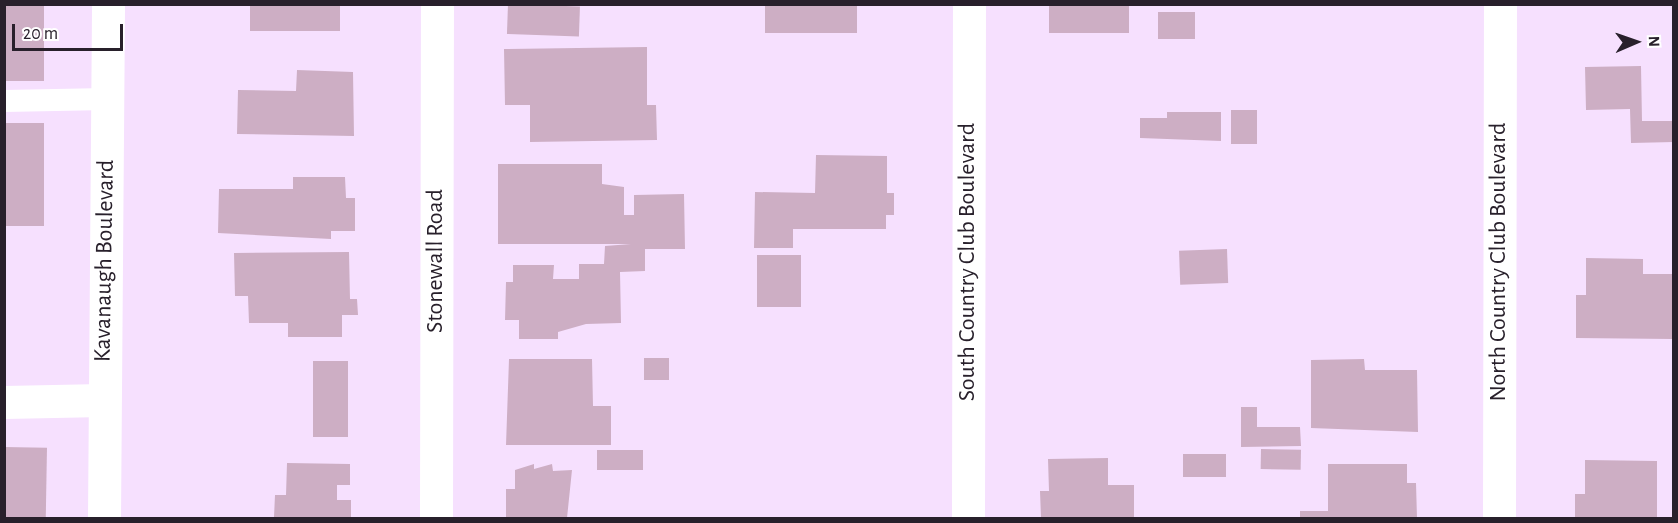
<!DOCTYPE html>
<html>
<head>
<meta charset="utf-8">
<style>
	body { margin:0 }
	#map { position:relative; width:1678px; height:523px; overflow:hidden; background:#f6e0fe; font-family:"Alegreya Sans",sans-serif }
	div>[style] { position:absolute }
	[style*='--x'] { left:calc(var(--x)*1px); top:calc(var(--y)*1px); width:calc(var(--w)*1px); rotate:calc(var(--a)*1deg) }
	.building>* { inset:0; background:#cdaec4; transform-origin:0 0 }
	.service>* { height:22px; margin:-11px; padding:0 11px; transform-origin:11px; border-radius:11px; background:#fff }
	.minor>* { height:33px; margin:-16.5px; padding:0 16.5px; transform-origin:16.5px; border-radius:16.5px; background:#fff }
	.tertiary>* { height:33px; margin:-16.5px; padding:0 16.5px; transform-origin:16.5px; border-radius:16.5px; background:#fff }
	span { translate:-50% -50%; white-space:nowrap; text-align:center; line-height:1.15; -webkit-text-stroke:6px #fff; paint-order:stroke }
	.street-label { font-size:24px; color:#28202b }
	.frame { position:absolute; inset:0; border:6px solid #28202b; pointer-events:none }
	.north { position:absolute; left:1606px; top:12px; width:60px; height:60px; -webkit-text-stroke:4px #fff; paint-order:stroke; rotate:88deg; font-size:16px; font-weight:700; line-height:24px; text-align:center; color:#28202b }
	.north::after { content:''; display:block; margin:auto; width:21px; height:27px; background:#28202b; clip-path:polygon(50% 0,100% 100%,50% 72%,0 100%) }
	.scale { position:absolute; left:12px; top:24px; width:111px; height:27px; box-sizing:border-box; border:3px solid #28202b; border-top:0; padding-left:8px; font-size:18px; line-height:21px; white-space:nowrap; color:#28202b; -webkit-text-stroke:4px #fff; paint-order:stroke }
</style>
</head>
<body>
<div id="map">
	<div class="building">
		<div style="left:5px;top:4px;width:39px;height:77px"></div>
		<div style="left:250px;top:4px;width:90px;height:27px"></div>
		<div style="left:508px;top:4px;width:72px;height:30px;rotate:2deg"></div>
		<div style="left:765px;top:4px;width:92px;height:29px"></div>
		<div style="left:1049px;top:4px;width:80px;height:29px"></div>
		<div style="left:1158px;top:12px;width:37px;height:27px"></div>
		<div style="clip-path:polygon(647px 47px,647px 105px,656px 105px,657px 140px,530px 142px,530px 105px,505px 105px,504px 49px)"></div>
		<div style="clip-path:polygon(1641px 66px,1642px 121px,1674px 121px,1674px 142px,1631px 143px,1630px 109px,1586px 110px,1585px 67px)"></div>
		<div style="clip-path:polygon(297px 70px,353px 72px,354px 136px,237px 134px,238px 90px,296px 91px)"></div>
		<div style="left:1231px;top:110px;width:26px;height:34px"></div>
		<div style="clip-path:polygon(1167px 112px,1221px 112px,1221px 141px,1140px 138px,1140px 118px,1167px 118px)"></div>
		<div style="left:4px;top:123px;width:40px;height:103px"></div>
		<div style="clip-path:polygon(816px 155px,887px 156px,887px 193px,894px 193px,894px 215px,886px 215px,886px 229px,793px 229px,793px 248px,754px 248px,755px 192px,815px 193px)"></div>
		<div style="clip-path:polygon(498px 164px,602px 164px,602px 184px,624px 187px,624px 215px,634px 215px,634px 195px,684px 194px,685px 249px,645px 249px,645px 271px,620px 272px,621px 323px,586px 324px,558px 332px,558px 339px,519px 339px,519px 320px,505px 320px,506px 282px,513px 282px,513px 265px,554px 265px,553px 279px,579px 279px,579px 264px,604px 264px,605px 246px,631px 244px,498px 244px)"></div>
		<div style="clip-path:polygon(293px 177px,345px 177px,346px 198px,355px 198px,355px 231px,331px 231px,331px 239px,218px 233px,219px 189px,293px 189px)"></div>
		<div style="left:1227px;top:249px;width:34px;height:48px;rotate:88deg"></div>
		<div style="clip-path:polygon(349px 252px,350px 299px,357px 299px,358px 315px,342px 315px,342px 337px,288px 337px,288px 323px,249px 323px,248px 296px,235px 296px,234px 253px)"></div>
		<div style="left:757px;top:255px;width:44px;height:52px"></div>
		<div style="clip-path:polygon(1586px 258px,1643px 259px,1643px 274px,1673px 274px,1672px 339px,1576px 338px,1576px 295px,1586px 295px)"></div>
		<div style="left:644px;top:358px;width:25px;height:22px"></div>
		<div style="clip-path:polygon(509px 359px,592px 359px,593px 406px,611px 406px,611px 445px,506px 445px)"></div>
		<div style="clip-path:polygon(1364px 359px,1365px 370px,1417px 370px,1418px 432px,1311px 428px,1311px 360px)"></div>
		<div style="left:313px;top:361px;width:35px;height:76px"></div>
		<div style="clip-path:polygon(1241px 407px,1257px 407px,1257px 427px,1300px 427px,1301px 446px,1241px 447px)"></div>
		<div style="left:4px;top:447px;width:43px;height:71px;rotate:1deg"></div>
		<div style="left:1261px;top:449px;width:40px;height:20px;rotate:1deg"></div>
		<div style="left:597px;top:450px;width:46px;height:20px"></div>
		<div style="left:1183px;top:454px;width:43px;height:23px"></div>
		<div style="clip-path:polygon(1108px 458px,1108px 485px,1134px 485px,1134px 518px,1041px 518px,1040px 491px,1049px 491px,1048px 459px)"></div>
		<div style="clip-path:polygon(1585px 460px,1657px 461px,1657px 518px,1575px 518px,1575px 494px,1585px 494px)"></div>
		<div style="clip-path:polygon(287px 463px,350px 464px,350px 485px,337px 485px,337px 500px,351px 500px,351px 518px,274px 517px,275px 495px,286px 495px)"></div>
		<div style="clip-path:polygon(534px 464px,534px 469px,552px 464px,553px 471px,572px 470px,567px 518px,506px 518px,506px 489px,515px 489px,515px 470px)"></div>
		<div style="clip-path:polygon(1328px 464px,1407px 464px,1407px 483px,1416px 483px,1417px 518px,1300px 518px,1300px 511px,1328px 511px)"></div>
	</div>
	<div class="service">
		<div style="--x:4;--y:101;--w:103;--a:-1.1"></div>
	</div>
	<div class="minor">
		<div style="--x:4;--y:402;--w:99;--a:-1.2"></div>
		<div style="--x:436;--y:518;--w:514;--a:-89.89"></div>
		<div style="--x:968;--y:518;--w:514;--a:-89.89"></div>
		<div style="--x:1499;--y:518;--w:514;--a:-89.89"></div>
	</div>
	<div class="tertiary">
		<div style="--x:104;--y:518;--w:514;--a:-89.55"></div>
	</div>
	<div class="street-label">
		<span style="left:105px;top:261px;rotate:-89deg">Kavanaugh Boulevard</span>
		<span style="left:436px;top:261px;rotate:-90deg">Stonewall Road</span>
		<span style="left:968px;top:262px;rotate:-90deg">South Country Club Boulevard</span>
		<span style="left:1499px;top:262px;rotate:-90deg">North Country Club Boulevard</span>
	</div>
	<div class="frame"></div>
	<div class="north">N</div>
	<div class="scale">20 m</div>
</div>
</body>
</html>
